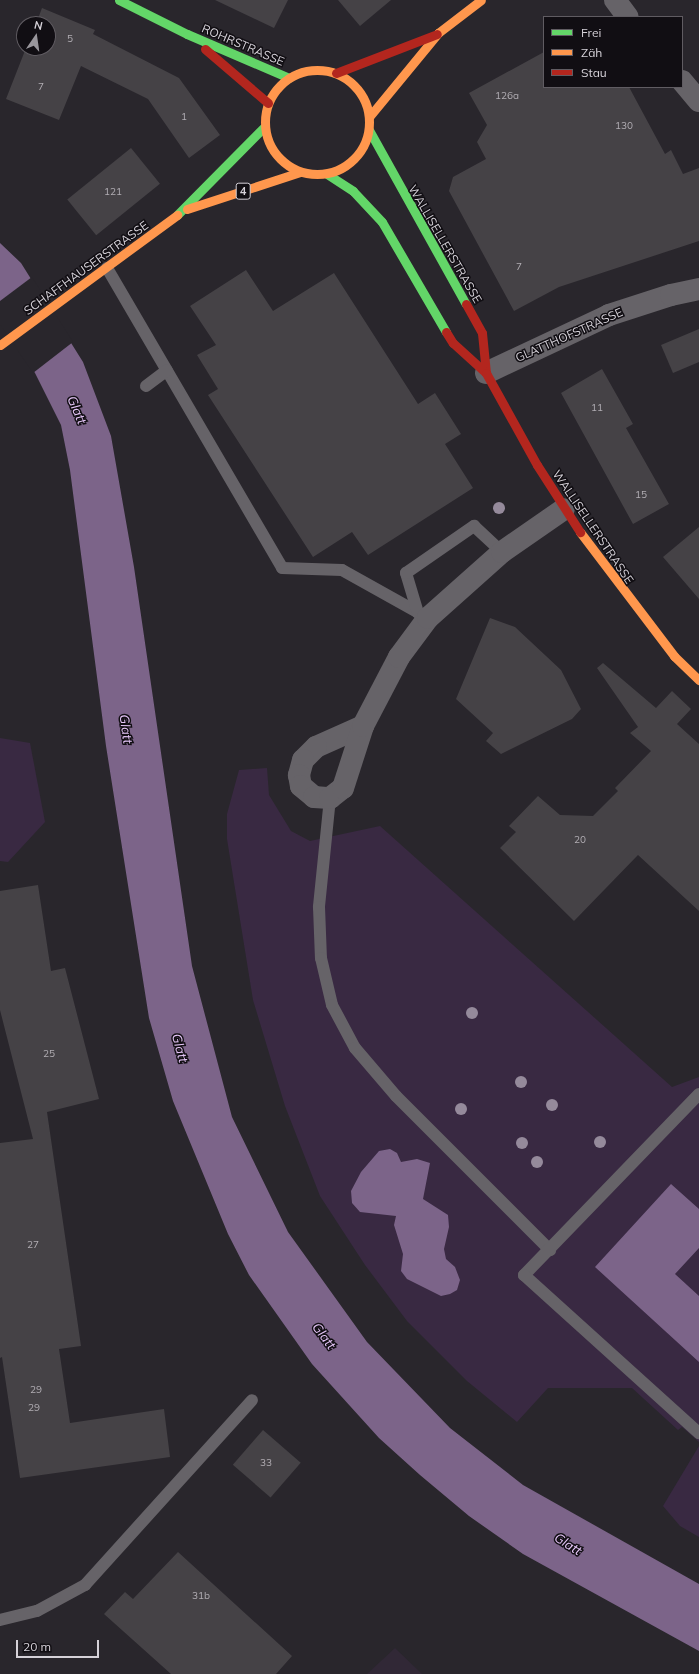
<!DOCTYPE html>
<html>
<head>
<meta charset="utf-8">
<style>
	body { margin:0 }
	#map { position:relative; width:699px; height:1674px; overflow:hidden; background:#29262c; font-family:Mulish,sans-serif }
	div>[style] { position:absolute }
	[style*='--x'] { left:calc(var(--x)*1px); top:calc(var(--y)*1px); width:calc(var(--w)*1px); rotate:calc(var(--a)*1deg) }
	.built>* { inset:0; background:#312836 }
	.green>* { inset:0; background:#392942 }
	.water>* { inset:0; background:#7c6489 }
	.pier>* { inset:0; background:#29262c }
	.building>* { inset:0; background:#454246; transform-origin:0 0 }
	.lane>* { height:12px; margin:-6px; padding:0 6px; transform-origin:6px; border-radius:6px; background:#666368 }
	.street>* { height:22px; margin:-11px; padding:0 11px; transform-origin:11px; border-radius:11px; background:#666368 }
	.fast>* { height:9px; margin:-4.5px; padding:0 4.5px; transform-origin:4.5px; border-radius:4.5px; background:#63d668 }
	.slow>* { height:9px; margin:-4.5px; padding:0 4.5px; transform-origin:4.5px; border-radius:4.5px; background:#ff974d }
	.slow>.ring { margin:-4.5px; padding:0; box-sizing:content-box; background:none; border:9px solid #ff974d; border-radius:50% }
	.jam>* { height:9px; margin:-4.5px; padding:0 4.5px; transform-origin:4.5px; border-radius:4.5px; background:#b3261e }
	.trees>* { width:12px; height:12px; margin:-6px; border-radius:50%; background:#958a9b }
	span { translate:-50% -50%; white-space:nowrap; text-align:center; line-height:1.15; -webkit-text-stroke:3px #110e13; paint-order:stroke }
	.number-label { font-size:10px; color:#b2aeb4 }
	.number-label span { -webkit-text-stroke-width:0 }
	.shield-label span { padding:1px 3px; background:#110e13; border:1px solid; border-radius:3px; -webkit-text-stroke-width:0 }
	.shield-label { font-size:11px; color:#d6d2d9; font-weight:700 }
	.street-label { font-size:12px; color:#d6d2d9 }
	.water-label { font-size:13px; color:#e5c5f7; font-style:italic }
	.legend { position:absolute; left:543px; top:16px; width:140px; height:72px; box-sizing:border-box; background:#110e13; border:1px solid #605c62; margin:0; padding:5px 7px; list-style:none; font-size:12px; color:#d6d2d9 }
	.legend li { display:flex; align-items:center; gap:8px; height:20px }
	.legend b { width:20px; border:1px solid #605c62 }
	.north { position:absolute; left:16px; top:16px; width:40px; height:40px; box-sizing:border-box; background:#110e13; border:1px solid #605c62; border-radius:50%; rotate:13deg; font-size:11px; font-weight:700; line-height:16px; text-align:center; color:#d6d2d9 }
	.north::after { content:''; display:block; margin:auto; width:14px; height:18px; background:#99969c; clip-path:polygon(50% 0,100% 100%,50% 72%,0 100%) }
	.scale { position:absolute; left:16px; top:1640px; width:83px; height:18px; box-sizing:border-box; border:2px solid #d6d2d9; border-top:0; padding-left:5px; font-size:12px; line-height:14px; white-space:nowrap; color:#d6d2d9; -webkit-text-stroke:3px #110e13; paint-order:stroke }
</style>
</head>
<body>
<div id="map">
	<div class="built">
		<div style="clip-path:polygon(395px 1648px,422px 1674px,367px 1674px)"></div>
	</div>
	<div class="green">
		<div style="clip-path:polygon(0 738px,30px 743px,45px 822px,8px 862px,0 861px)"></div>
		<div style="clip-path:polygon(267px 768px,269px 795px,291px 831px,310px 841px,380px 826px,672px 1087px,699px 1077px,699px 1442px,682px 1427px,678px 1430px,632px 1388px,548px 1388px,517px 1422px,467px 1381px,407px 1321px,365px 1265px,320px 1196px,285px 1106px,253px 1000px,227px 839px,227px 814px,239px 770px)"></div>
		<div style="clip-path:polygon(699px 1446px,699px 1537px,680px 1526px,663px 1506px)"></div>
	</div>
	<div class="water">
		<div style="clip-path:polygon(0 243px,21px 263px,83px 362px,111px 436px,134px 567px,192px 966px,232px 1117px,288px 1232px,367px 1342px,450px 1428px,523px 1485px,699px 1584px,699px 1651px,523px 1554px,469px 1516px,420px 1475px,379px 1438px,312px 1364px,249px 1275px,228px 1234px,173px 1101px,149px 1018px,106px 746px,70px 470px,61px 425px,35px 373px,0 321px)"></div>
		<div style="clip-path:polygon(390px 1149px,397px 1153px,401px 1162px,417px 1159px,430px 1163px,423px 1199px,448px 1215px,449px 1227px,444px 1249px,446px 1259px,455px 1267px,460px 1280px,457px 1290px,450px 1294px,441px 1296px,407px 1279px,401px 1271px,403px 1254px,394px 1225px,396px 1216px,360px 1212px,352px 1203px,351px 1191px,361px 1172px,379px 1151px)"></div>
		<div style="clip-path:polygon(671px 1184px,699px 1209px,699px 1248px,675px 1274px,699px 1296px,699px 1362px,595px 1267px)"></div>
	</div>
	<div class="pier">
		<div style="clip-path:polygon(32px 277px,73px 342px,33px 373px,0 324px,0 301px)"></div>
	</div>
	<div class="building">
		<div style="clip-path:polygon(215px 0,288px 0,274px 28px)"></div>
		<div style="clip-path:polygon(338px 0,391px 0,360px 26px)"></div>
		<div style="clip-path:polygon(42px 8px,95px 30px,93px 34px,179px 78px,220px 135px,189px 158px,148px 99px,81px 66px,59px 120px,6px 99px,26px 48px,48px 48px,48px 24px,36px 24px)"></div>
		<div style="clip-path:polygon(544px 52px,544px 87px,629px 87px,665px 154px,671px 150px,683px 174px,699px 168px,699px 241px,559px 287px,514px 311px,449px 191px,453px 177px,486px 159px,477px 142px,487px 125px,469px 93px)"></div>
		<div style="left:131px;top:148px;width:46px;height:82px;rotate:51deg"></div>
		<div style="clip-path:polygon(246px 270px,273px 311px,334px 273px,418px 404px,435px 393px,461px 434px,445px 444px,473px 488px,368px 555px,352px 532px,313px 557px,208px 395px,218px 389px,197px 355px,216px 345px,190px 306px)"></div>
		<div style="clip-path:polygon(699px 329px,699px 362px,673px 373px,661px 345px)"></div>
		<div style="clip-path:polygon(602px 369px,633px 424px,626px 428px,669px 504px,633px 524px,561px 393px)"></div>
		<div style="clip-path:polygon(699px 527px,699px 599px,663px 557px)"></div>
		<div style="clip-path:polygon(490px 618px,515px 627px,561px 670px,581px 709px,572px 719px,501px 754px,486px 741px,493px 733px,456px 699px)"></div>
		<div style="clip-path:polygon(603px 663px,656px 708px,672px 691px,691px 709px,677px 724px,699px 744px,699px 911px,638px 855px,574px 921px,500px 848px,516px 832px,509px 826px,538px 796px,560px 815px,593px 816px,618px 791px,615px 788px,651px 751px,630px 733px,638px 727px,597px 668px)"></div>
		<div style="clip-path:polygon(38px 885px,51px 971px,65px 968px,99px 1099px,47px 1112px,81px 1346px,59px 1349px,70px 1423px,164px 1409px,170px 1457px,20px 1478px,2px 1357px,0 1358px,0 1143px,33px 1139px,0 1010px,0 891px)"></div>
		<div style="left:263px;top:1430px;width:50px;height:46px;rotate:41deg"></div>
		<div style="clip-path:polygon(178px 1552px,292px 1656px,276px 1674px,171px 1674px,104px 1614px,125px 1592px,133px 1599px)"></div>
	</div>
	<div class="lane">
		<div style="--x:107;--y:268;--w:347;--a:59.7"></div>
		<div style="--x:282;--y:568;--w:60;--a:1.9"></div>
		<div style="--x:342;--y:570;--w:98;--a:29.2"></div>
		<div style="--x:146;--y:386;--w:26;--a:-37"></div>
		<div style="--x:418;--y:613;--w:42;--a:-106.7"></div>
		<div style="--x:406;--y:573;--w:83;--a:-34.7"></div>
		<div style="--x:474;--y:526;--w:38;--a:43"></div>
		<div style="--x:330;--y:798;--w:110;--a:95.8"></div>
		<div style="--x:319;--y:907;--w:51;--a:87.8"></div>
		<div style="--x:321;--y:958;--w:48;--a:76.8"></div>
		<div style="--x:332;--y:1005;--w:49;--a:61.9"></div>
		<div style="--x:355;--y:1048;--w:63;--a:49.5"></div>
		<div style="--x:396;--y:1096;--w:218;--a:45"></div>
		<div style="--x:699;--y:1094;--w:252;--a:134"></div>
		<div style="--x:524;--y:1275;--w:236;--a:42.1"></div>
		<div style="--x:0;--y:1620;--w:38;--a:-14"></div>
		<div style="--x:37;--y:1611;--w:55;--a:-28.4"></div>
		<div style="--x:85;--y:1585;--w:249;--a:-47.9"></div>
	</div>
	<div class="street">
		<div style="--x:615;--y:0;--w:21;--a:53"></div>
		<div style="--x:682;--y:81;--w:26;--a:50"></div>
		<div style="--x:486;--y:373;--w:136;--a:-25.2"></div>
		<div style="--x:609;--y:315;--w:65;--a:-17.9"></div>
		<div style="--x:671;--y:295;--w:29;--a:-12"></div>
		<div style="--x:363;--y:726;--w:51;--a:155.9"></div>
		<div style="--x:316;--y:747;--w:18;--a:135"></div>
		<div style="--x:303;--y:760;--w:16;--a:105"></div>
		<div style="--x:299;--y:775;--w:11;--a:80"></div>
		<div style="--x:301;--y:786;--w:17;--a:40"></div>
		<div style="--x:314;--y:797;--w:16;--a:4"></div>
		<div style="--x:330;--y:798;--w:16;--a:-38"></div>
		<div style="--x:343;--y:788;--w:65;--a:-72.1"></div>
		<div style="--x:363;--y:726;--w:78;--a:-62.4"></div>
		<div style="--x:399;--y:657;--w:49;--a:-53.4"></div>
		<div style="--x:428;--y:618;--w:99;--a:-41.7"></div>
		<div style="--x:502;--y:552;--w:75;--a:-34.7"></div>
	</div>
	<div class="fast">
		<div style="--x:119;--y:0;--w:76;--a:26.6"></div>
		<div style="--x:187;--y:34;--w:111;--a:23.3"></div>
		<div style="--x:369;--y:130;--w:199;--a:60.9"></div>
		<div style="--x:327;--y:174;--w:31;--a:33"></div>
		<div style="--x:353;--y:191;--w:42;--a:46.9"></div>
		<div style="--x:382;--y:222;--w:127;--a:59.8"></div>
		<div style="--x:177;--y:215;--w:124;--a:-45.3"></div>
	</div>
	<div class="slow">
		<div class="ring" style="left:265px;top:70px;width:95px;height:95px"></div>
		<div style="--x:369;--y:117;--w:109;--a:-50.6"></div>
		<div style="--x:438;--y:33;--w:54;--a:-37.5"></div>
		<div style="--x:187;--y:209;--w:119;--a:-18.1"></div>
		<div style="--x:0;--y:345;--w:220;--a:-36.3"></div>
		<div style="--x:580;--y:532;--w:156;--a:52.8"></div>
		<div style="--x:674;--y:656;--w:35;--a:44"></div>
	</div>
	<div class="jam">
		<div style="--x:205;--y:49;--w:83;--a:40.6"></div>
		<div style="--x:336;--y:73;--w:108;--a:-21.1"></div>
		<div style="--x:466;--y:304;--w:33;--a:61"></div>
		<div style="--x:482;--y:333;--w:40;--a:84.3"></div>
		<div style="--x:446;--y:332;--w:13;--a:58"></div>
		<div style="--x:453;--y:343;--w:45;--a:42.3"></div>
		<div style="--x:486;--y:373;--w:105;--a:61"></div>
		<div style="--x:537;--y:465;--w:80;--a:57.3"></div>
	</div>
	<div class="trees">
		<div style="left:499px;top:508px"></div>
		<div style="left:472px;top:1013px"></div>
		<div style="left:521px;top:1082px"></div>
		<div style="left:552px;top:1105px"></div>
		<div style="left:461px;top:1109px"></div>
		<div style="left:600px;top:1142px"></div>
		<div style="left:522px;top:1143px"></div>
		<div style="left:537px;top:1162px"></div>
	</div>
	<div class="number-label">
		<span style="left:70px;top:39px">5</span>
		<span style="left:41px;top:87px">7</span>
		<span style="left:507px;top:96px">126a</span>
		<span style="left:184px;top:117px">1</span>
		<span style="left:624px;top:126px">130</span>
		<span style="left:113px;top:192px">121</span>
		<span style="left:519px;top:267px">7</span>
		<span style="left:597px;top:408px">11</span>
		<span style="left:641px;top:495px">15</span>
		<span style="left:580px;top:840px">20</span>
		<span style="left:49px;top:1054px">25</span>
		<span style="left:33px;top:1245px">27</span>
		<span style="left:36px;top:1390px">29</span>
		<span style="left:34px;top:1408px">29</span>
		<span style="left:266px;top:1463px">33</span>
		<span style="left:201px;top:1596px">31b</span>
	</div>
	<div class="shield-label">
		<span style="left:243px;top:191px">4</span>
	</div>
	<div class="street-label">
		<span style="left:243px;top:45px;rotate:23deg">ROHRSTRASSE</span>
		<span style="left:445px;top:244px;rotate:60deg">WALLISELLERSTRASSE</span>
		<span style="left:86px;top:268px;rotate:-36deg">SCHAFFHAUSERSTRASSE</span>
		<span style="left:569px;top:335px;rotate:-24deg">GLATTHOFSTRASSE</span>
		<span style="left:593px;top:527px;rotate:56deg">WALLISELLERSTRASSE</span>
	</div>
	<div class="water-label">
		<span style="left:77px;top:410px;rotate:67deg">Glatt</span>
		<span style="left:126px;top:729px;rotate:82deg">Glatt</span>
		<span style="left:180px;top:1048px;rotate:75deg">Glatt</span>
		<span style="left:324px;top:1336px;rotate:53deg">Glatt</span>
		<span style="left:568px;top:1544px;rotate:32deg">Glatt</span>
	</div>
	<ul class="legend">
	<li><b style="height:5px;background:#63d668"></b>Frei</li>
	<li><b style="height:5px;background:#ff974d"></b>Zäh</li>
	<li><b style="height:5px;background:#b3261e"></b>Stau</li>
	</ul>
	<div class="north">N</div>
	<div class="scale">20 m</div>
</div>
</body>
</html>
